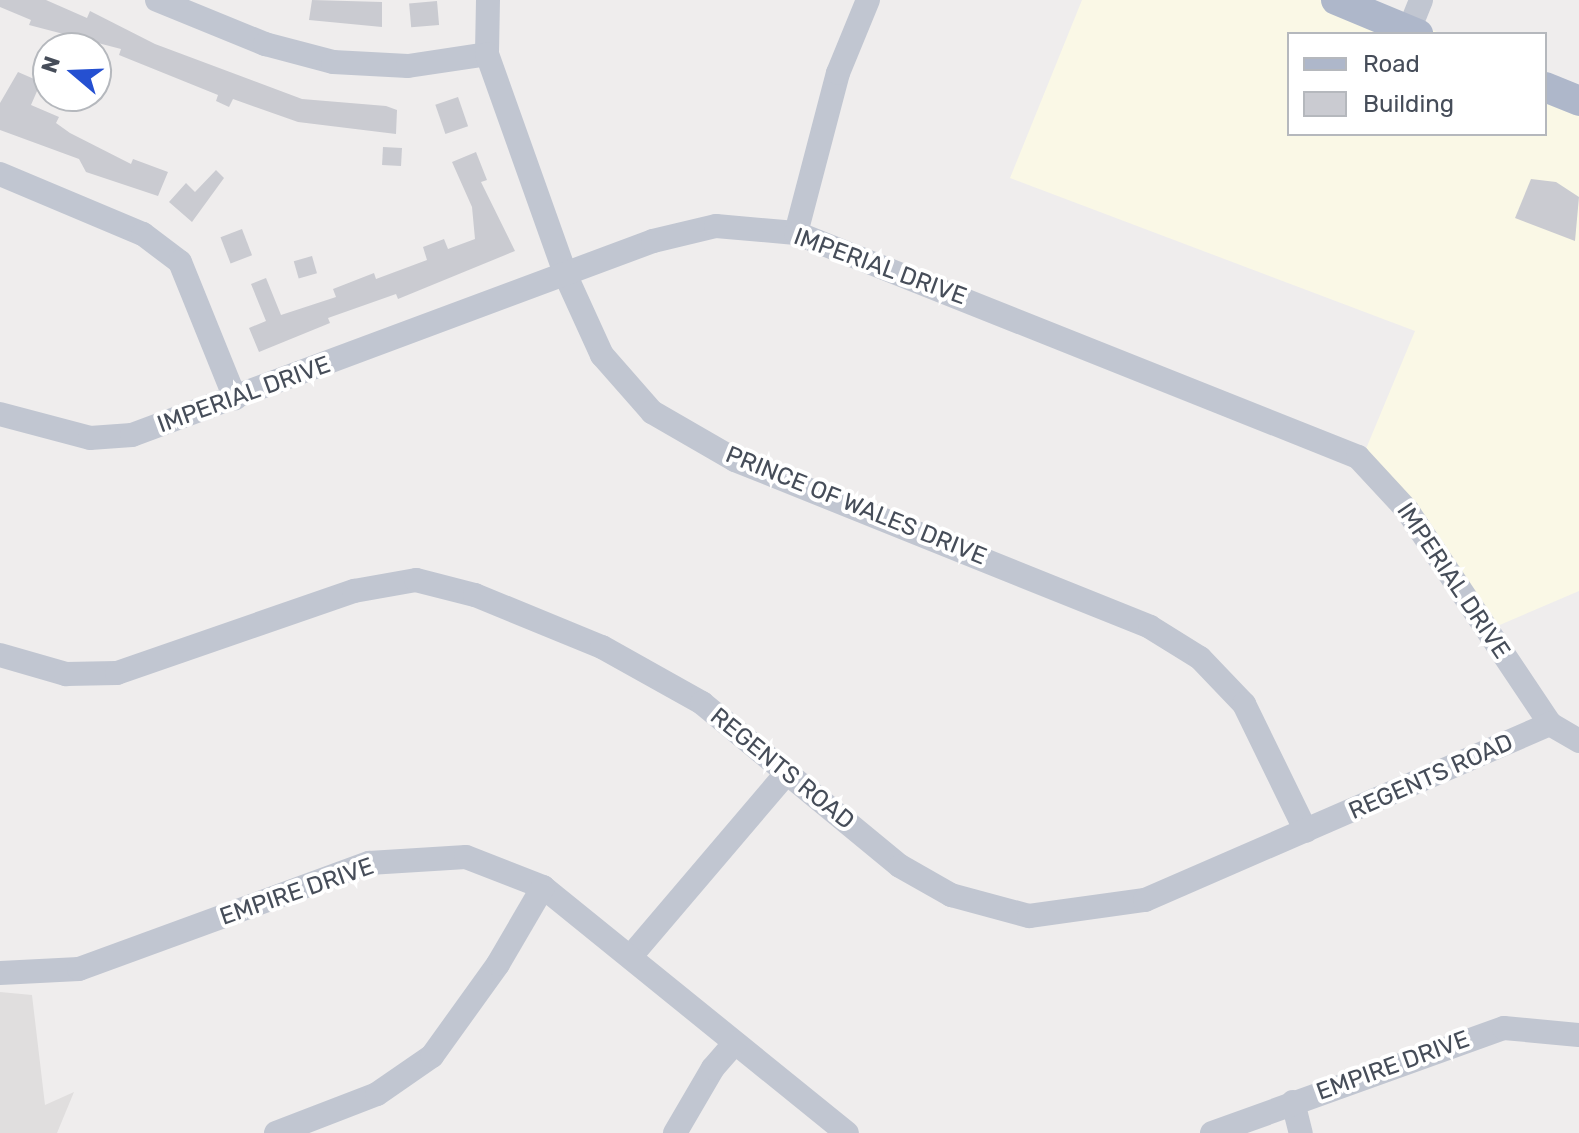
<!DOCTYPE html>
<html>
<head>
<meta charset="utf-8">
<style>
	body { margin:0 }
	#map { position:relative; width:1579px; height:1133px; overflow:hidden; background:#efeded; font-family:Rubik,sans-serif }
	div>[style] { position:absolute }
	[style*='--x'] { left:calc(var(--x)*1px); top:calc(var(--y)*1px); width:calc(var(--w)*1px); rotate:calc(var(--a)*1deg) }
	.commercial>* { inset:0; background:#faf8e6 }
	.education>* { inset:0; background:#e0dede }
	.building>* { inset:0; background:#cacbd1; transform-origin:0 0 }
	.minor>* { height:24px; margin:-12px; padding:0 12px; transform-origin:12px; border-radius:12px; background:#c1c6d1 }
	.major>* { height:30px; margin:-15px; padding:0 15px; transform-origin:15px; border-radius:15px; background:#aeb7ca }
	span { translate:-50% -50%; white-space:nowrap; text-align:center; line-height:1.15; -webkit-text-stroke:8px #fff; paint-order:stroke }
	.street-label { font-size:24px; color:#464d59 }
	.legend { position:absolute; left:1287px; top:32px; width:260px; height:104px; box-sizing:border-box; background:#fff; border:2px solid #b5b8bd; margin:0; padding:10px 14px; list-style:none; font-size:24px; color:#464d59 }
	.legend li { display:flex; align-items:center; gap:16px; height:40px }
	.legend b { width:40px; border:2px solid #b5b8bd }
	.north { position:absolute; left:32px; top:32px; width:80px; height:80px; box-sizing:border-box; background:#fff; border:2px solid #b5b8bd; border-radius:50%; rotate:289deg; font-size:22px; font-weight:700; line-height:32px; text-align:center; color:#464d59 }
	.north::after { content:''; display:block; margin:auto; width:28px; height:36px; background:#2550d1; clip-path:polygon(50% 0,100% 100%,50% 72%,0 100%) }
</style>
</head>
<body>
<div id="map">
	<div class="commercial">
		<div style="clip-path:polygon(1082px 0,1360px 0,1442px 34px,1289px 34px,1289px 134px,1545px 134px,1545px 76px,1579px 90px,1579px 591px,1495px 627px,1363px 456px,1415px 331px,1010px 178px)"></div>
	</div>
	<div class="education">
		<div style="clip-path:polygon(0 992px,32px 995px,45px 1105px,74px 1092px,57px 1133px,0 1133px)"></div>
	</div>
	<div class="building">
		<div style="clip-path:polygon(0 0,46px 0,87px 18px,90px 11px,155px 44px,302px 99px,386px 106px,397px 110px,396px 134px,298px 122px,233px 99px,229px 107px,216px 101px,218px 95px,119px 55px,121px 49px,29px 25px,31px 20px,0 7px)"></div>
		<div style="clip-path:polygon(312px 0,382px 2px,382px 27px,309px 20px)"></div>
		<div style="left:437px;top:1px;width:24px;height:28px;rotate:85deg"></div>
		<div style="clip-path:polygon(18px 72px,41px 82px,31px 105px,59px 117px,56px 123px,70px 133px,131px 164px,133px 159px,168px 172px,158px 196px,86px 172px,79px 159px,0 130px,0 103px)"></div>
		<div style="left:458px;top:97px;width:31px;height:24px;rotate:71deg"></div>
		<div style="left:383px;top:147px;width:19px;height:18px;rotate:3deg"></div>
		<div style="clip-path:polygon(476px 152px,487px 180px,481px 182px,515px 251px,398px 299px,396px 294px,328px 318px,330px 323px,259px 352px,249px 328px,266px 321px,251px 284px,266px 278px,281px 315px,336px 297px,333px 289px,374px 273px,376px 279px,427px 260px,423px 247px,444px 239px,448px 249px,475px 239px,472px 207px,452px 162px)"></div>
		<div style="clip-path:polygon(216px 170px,224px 178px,192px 222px,169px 202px,186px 183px,195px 192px)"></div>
		<div style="clip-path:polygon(1531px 179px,1556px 182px,1579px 197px,1575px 241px,1515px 218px)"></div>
		<div style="left:242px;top:229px;width:28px;height:23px;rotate:69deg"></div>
		<div style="left:312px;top:256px;width:18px;height:19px;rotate:74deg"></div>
	</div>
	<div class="minor">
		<div style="--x:157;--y:0;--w:117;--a:22.2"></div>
		<div style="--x:265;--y:44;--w:70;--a:14.8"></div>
		<div style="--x:333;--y:62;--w:75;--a:3.1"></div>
		<div style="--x:408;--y:66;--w:80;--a:-8.6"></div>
		<div style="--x:488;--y:0;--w:54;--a:91.1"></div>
		<div style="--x:487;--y:54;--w:236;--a:70.4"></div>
		<div style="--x:566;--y:276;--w:87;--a:65.5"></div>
		<div style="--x:602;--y:355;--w:76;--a:48.7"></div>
		<div style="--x:652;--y:412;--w:96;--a:30"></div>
		<div style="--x:735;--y:460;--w:447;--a:21.9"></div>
		<div style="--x:1150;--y:627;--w:59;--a:31.8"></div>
		<div style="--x:1200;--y:658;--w:64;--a:46.3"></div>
		<div style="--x:1244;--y:704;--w:141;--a:64"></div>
		<div style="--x:1409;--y:30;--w:32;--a:-68"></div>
		<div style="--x:0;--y:174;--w:155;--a:22.8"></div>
		<div style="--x:143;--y:234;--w:46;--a:37.1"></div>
		<div style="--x:180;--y:262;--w:147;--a:68"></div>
		<div style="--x:796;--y:233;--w:165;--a:-75.3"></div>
		<div style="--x:838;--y:73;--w:79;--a:-67.7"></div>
		<div style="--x:0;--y:414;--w:93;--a:14.9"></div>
		<div style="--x:90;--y:438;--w:42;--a:-4.1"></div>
		<div style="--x:132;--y:435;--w:556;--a:-20.42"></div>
		<div style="--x:653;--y:241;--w:65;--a:-13.4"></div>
		<div style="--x:716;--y:226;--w:80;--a:5"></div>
		<div style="--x:796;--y:233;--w:605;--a:21.73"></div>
		<div style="--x:1358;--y:457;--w:72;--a:47.2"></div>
		<div style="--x:1407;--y:510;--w:257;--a:56.2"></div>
		<div style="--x:1550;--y:724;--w:34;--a:30"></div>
		<div style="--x:0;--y:655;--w:69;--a:16.1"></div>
		<div style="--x:66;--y:674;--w:51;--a:-1.1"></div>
		<div style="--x:117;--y:673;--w:251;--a:-19.1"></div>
		<div style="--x:354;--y:591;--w:63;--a:-10.1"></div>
		<div style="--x:416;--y:580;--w:61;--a:14.3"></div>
		<div style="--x:475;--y:595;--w:137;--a:22.3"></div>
		<div style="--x:602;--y:647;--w:115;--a:29.2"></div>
		<div style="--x:702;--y:703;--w:256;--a:39.5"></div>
		<div style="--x:900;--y:866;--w:59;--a:29.6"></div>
		<div style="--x:951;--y:895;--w:81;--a:15.1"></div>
		<div style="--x:1029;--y:916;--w:117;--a:-7.9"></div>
		<div style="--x:1145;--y:900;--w:442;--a:-23.5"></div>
		<div style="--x:631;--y:956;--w:240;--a:-49.6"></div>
		<div style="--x:0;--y:973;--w:79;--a:-2.9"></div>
		<div style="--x:79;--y:969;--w:309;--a:-20.1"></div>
		<div style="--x:369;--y:863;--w:97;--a:-3.5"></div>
		<div style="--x:466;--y:857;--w:83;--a:21.3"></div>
		<div style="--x:543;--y:887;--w:391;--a:39"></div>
		<div style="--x:1293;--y:1102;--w:32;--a:76"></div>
		<div style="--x:276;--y:1133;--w:108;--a:-21.1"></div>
		<div style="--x:377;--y:1094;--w:67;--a:-34.6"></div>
		<div style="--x:432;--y:1056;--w:113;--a:-54.3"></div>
		<div style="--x:498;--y:964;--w:89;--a:-59.7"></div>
		<div style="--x:675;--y:1133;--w:75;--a:-59.7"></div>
		<div style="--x:713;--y:1068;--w:33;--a:-49"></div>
		<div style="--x:1212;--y:1133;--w:310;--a:-19.8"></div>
		<div style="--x:1504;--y:1028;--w:75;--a:5.3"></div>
	</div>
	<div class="major">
		<div style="--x:1336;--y:0;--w:89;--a:22.5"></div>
		<div style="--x:1545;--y:87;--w:37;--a:22"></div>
	</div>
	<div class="street-label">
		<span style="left:880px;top:267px;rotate:20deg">IMPERIAL DRIVE</span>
		<span style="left:244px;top:395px;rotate:-20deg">IMPERIAL DRIVE</span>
		<span style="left:856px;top:506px;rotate:22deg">PRINCE OF WALES DRIVE</span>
		<span style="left:1453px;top:581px;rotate:56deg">IMPERIAL DRIVE</span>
		<span style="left:782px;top:769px;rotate:39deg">REGENTS ROAD</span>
		<span style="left:1431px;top:777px;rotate:-24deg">REGENTS ROAD</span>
		<span style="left:297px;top:892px;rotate:-19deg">EMPIRE DRIVE</span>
		<span style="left:1393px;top:1066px;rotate:-20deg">EMPIRE DRIVE</span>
	</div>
	<ul class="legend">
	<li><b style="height:10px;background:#aeb7ca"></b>Road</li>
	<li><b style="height:22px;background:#cacbd1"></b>Building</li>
	</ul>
	<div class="north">N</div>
</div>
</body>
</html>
